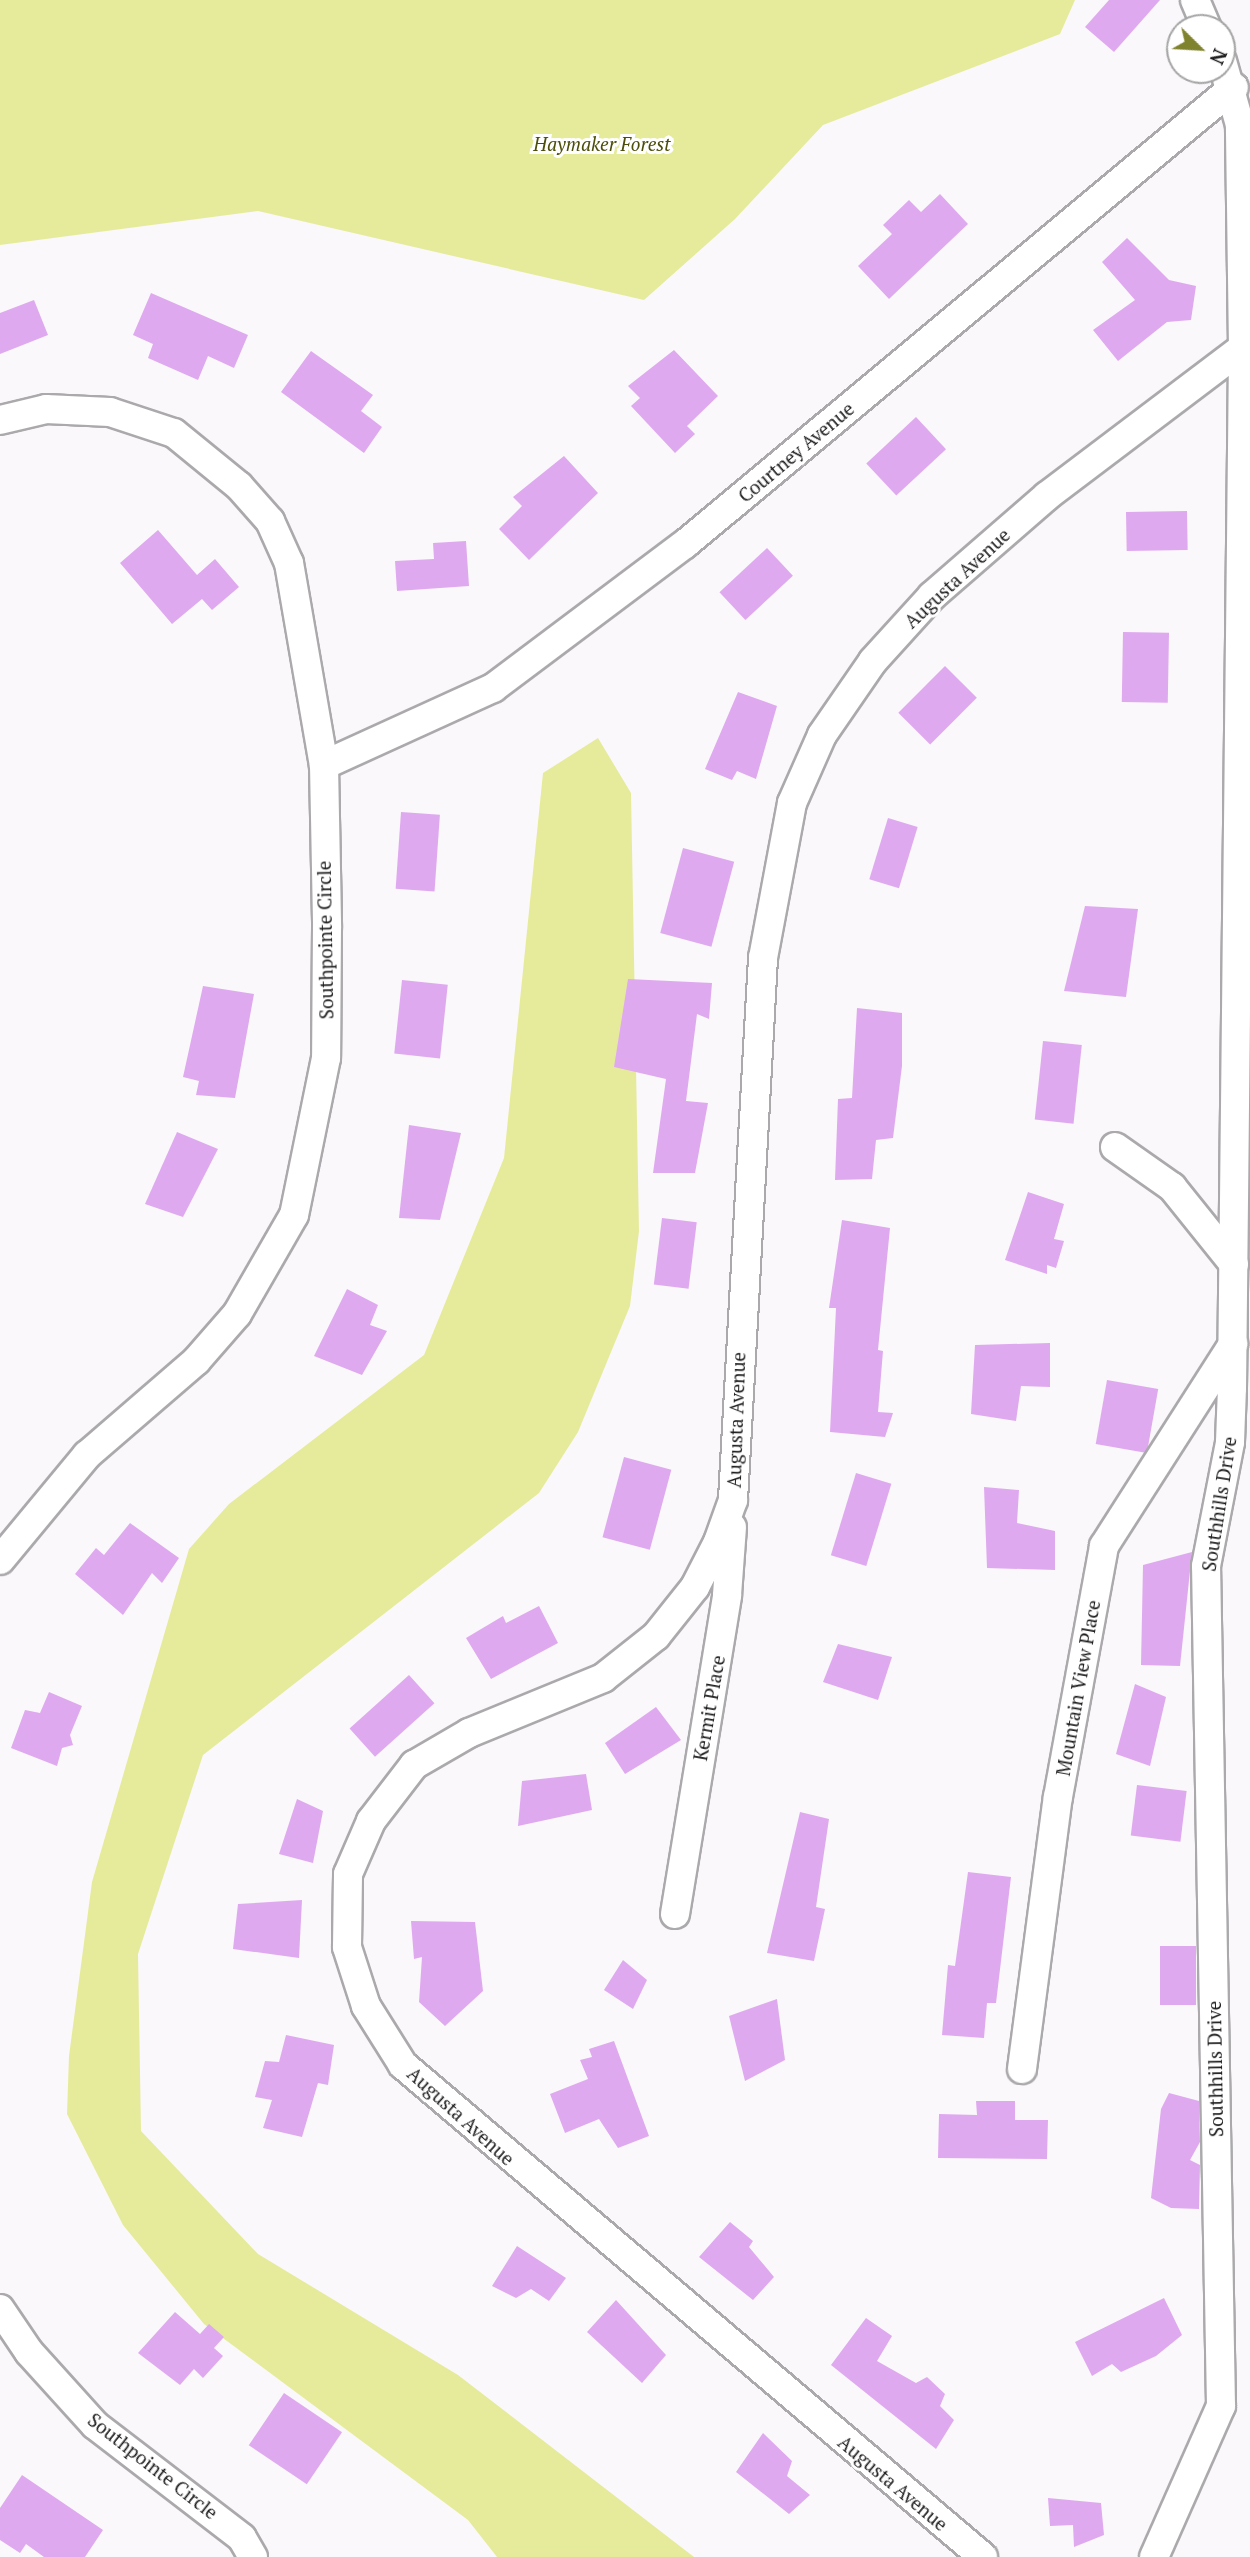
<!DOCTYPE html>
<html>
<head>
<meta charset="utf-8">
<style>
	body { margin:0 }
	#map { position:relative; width:1250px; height:2557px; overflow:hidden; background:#faf8fa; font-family:"PT Serif",serif }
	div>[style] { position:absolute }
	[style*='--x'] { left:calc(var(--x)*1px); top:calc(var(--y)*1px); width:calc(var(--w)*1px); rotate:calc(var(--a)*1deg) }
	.green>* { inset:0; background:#e6eb9b }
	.building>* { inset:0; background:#dfa9ef; transform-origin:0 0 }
	.roads { filter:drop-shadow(2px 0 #aba9ac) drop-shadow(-2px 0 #aba9ac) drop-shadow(0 2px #aba9ac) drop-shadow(0 -2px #aba9ac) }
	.street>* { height:28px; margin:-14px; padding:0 14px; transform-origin:14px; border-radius:14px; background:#fff }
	span { translate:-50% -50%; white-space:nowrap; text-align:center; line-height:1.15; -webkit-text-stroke:6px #fff; paint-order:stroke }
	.park-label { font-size:19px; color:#4c4e09; font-style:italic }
	.street-label { font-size:19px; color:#1e1d1e }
	.north { position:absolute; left:1166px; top:14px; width:70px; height:70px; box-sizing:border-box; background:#fff; border:2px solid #a5a5a5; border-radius:50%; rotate:114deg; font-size:19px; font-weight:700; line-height:28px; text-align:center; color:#1e1d1e }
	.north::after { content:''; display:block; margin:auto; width:24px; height:32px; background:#80832d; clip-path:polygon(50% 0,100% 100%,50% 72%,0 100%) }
</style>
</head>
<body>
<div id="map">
	<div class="green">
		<div style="clip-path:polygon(0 0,1075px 0,1060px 34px,823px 125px,735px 219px,644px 300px,258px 211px,0 245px)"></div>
		<div style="clip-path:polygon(598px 738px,631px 793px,639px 1231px,630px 1306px,578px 1432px,539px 1493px,203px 1755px,138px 1954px,141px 2131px,258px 2254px,458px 2375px,694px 2557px,497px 2557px,468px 2520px,204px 2324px,123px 2225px,67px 2114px,69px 2056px,92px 1882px,189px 1549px,229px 1504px,424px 1355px,504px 1158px,543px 773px)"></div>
	</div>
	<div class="building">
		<div style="clip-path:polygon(1109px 0,1160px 0,1114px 52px,1085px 27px)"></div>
		<div style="clip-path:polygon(940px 194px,968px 224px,889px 299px,858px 266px,892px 234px,883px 225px,909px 200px,921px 212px)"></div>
		<div style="clip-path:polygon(1127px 238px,1169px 280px,1196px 286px,1191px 320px,1167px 322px,1118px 361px,1093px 330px,1135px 300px,1102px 262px)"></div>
		<div style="clip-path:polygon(151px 293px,248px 335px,234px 368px,208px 356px,198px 380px,148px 358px,153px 344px,133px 335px)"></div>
		<div style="clip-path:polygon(34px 300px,48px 335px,0 354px,0 313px)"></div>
		<div style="clip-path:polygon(674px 350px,718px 396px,687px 426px,695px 434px,675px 453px,631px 406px,640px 398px,628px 386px)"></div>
		<div style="clip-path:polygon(311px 351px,373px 395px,361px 411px,382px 427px,364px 453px,281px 392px)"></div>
		<div style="left:916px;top:417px;width:44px;height:68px;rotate:47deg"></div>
		<div style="clip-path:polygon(564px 456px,598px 493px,529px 560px,499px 529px,522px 506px,513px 497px)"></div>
		<div style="left:1187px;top:511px;width:39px;height:61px;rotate:89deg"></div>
		<div style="clip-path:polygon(158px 530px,197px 575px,215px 559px,239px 587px,212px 610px,202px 599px,172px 624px,120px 563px)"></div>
		<div style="clip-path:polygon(466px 541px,469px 586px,397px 591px,395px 561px,434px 559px,433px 543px)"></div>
		<div style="left:767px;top:548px;width:38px;height:65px;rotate:47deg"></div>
		<div style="left:1123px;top:632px;width:46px;height:70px;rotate:1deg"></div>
		<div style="left:945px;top:666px;width:45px;height:66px;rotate:45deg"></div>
		<div style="clip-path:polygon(738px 692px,777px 706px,756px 779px,737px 771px,732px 780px,705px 769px)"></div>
		<div style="left:401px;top:812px;width:39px;height:77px;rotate:4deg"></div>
		<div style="left:888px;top:818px;width:31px;height:64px;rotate:17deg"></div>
		<div style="left:683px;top:848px;width:53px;height:88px;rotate:15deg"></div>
		<div style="clip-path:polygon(1085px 906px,1138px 909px,1126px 997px,1064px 991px)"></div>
		<div style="clip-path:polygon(628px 979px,712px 983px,709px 1019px,697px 1014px,686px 1101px,708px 1103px,695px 1173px,653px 1173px,666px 1079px,614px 1067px)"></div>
		<div style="left:402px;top:980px;width:46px;height:74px;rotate:6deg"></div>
		<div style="clip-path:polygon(203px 986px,254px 994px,235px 1098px,196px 1095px,199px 1081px,183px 1077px)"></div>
		<div style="clip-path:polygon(857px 1008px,902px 1013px,902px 1066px,893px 1138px,876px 1140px,872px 1179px,835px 1180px,838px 1099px,852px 1098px)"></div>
		<div style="left:1043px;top:1041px;width:39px;height:79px;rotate:6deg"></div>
		<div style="clip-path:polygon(409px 1125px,461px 1133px,440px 1220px,399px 1218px)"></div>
		<div style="clip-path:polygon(177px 1132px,218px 1149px,183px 1217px,145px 1204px)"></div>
		<div style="clip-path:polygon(1028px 1192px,1064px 1204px,1054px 1239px,1064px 1241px,1056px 1268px,1047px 1265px,1047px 1274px,1005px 1260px)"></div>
		<div style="left:662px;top:1218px;width:35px;height:67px;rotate:7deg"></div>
		<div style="clip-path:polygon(842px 1220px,890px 1228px,878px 1350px,883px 1351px,878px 1412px,893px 1413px,885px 1437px,830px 1432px,836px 1308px,829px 1308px)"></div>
		<div style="clip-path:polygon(347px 1289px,378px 1305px,370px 1325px,387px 1331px,362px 1375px,314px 1356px)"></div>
		<div style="clip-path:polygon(1050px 1343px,1050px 1387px,1021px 1386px,1016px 1421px,971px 1414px,975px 1345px)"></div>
		<div style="left:1107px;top:1380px;width:52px;height:65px;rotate:10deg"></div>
		<div style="left:624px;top:1457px;width:49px;height:83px;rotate:15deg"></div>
		<div style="left:856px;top:1473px;width:37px;height:86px;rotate:17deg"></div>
		<div style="clip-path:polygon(984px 1487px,1019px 1490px,1017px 1523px,1055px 1531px,1055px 1570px,987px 1568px)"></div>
		<div style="clip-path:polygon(130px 1523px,179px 1558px,162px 1583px,152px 1573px,123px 1615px,75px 1574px,96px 1548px,104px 1555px)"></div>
		<div style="clip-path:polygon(1192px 1552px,1180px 1666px,1141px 1665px,1143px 1565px)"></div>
		<div style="clip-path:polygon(539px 1606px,558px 1643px,491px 1679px,466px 1638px,503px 1616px,506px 1623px)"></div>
		<div style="clip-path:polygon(838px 1644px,892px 1657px,878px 1700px,823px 1682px)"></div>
		<div style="left:409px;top:1675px;width:38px;height:80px;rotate:48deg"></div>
		<div style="clip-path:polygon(1135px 1684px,1166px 1697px,1150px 1766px,1116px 1754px)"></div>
		<div style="clip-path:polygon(49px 1692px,82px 1706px,70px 1735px,73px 1745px,62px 1748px,57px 1766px,11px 1748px,25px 1710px,40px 1713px)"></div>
		<div style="clip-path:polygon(656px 1707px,681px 1740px,625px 1774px,605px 1743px)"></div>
		<div style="clip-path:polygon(586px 1774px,592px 1810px,518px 1826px,522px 1781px)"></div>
		<div style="left:1137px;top:1785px;width:50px;height:51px;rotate:7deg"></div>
		<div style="clip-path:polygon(297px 1799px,323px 1811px,313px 1863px,279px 1854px)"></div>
		<div style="clip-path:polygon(800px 1812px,829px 1819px,816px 1907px,825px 1909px,814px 1961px,767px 1953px)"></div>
		<div style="clip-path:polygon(968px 1872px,1011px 1877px,996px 2003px,987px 2003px,984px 2038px,942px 2035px,948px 1965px,955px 1966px)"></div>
		<div style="clip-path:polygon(302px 1900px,299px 1958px,233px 1949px,238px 1904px)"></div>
		<div style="clip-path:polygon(411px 1921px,475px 1922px,483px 1991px,445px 2026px,419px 2002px,422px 1957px,414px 1959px)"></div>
		<div style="left:1160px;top:1946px;width:36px;height:59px"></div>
		<div style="clip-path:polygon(623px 1960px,647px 1980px,633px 2009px,604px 1990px)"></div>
		<div style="clip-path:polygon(777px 1999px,785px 2060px,745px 2081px,729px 2016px)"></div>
		<div style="clip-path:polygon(286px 2035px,334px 2045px,328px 2085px,318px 2083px,302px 2137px,263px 2128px,272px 2100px,255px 2097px,265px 2061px,279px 2062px)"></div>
		<div style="clip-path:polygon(614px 2041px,649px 2136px,618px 2148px,599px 2119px,565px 2133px,550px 2094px,588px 2079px,580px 2060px,592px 2057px,589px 2049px)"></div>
		<div style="clip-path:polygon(1169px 2093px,1199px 2101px,1200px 2142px,1190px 2160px,1200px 2165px,1199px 2209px,1171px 2208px,1151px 2198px,1161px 2109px)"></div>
		<div style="clip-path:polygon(976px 2101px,1015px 2101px,1015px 2120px,1048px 2120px,1047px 2159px,938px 2158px,939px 2114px,977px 2115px)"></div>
		<div style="clip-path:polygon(730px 2222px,753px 2241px,749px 2247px,774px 2277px,753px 2300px,699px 2257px)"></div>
		<div style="clip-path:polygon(517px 2246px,566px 2278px,549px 2301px,531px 2289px,516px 2298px,492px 2286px)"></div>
		<div style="clip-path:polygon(1164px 2298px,1182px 2335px,1156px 2356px,1121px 2372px,1112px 2364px,1092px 2376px,1075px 2342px)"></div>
		<div style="clip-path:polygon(616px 2300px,666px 2355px,642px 2383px,587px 2332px)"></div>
		<div style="clip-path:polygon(175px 2312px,200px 2334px,209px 2324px,224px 2337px,214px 2348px,223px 2356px,203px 2378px,194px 2369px,180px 2385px,138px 2353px)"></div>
		<div style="clip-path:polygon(866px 2318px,892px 2336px,877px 2361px,916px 2383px,927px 2377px,945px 2394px,940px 2406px,954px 2420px,936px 2449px,831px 2365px)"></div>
		<div style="left:284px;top:2393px;width:70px;height:63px;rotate:34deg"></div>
		<div style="clip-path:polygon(763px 2433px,792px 2461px,787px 2476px,810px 2495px,789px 2514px,736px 2472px)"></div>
		<div style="clip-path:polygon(22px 2475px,103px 2530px,85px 2557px,44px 2557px,26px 2544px,20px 2553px,0 2540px,0 2508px)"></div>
		<div style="clip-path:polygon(1048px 2498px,1101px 2503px,1104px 2535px,1074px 2547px,1073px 2525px,1050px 2526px)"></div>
	</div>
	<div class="roads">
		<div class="street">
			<div style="--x:1195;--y:0;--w:30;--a:67"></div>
			<div style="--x:0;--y:420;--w:47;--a:-13.4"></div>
			<div style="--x:46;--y:409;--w:64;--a:2.7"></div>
			<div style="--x:110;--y:412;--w:67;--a:18.2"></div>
			<div style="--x:174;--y:433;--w:84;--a:39.2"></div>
			<div style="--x:239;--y:486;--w:47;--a:48.5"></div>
			<div style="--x:270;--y:521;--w:46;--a:65.7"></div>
			<div style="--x:289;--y:563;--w:205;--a:80.2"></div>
			<div style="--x:324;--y:765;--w:163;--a:88.9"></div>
			<div style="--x:327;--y:928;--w:130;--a:90.4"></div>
			<div style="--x:326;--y:1058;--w:160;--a:101.5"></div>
			<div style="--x:294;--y:1215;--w:114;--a:119.9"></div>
			<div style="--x:237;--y:1314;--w:62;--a:131.1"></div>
			<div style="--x:196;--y:1361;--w:144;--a:139.2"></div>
			<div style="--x:87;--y:1455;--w:136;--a:129.6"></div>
			<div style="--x:324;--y:765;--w:186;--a:-24.5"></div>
			<div style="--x:493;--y:688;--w:240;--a:-36.9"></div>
			<div style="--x:685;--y:544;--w:714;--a:-39.77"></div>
			<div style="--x:1115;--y:1147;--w:70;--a:35.1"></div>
			<div style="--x:1172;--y:1187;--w:99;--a:51.2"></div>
			<div style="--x:675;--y:1914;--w:323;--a:-80.7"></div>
			<div style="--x:727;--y:1595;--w:68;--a:-85.8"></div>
			<div style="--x:1022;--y:2069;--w:274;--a:-82.5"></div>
			<div style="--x:1058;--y:1797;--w:255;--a:-79.6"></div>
			<div style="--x:1104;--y:1546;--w:240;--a:-57.4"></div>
			<div style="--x:0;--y:2309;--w:52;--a:56"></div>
			<div style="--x:29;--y:2352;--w:98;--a:47.9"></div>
			<div style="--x:95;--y:2425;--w:185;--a:37.5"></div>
			<div style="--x:242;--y:2538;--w:22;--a:60"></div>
			<div style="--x:983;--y:2557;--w:761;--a:-139.69"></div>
			<div style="--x:403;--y:2065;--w:70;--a:-122.1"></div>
			<div style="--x:366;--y:2006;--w:62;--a:-107.9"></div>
			<div style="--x:347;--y:1947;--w:73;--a:-89.2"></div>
			<div style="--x:348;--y:1874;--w:58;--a:-66.5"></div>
			<div style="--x:371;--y:1821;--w:71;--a:-52.5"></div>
			<div style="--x:414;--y:1765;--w:64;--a:-30.2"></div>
			<div style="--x:469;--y:1733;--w:145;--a:-22.3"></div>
			<div style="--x:603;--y:1678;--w:68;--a:-38.4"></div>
			<div style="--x:656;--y:1636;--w:63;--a:-51.5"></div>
			<div style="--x:695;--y:1587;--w:51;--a:-62.9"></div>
			<div style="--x:718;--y:1542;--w:45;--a:-70.3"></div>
			<div style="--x:733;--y:1500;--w:543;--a:-86.83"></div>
			<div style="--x:763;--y:958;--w:158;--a:-79.4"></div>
			<div style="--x:792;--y:803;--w:74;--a:-66.2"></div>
			<div style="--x:822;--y:735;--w:90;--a:-55.4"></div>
			<div style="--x:873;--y:661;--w:88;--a:-47.8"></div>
			<div style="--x:932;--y:596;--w:152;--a:-41"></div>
			<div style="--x:1047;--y:496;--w:246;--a:-37.1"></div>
			<div style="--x:1154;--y:2557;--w:165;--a:-66.1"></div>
			<div style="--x:1221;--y:2406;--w:840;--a:-91.02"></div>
			<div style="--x:1206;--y:1566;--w:126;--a:-79"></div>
			<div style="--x:1230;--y:1442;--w:54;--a:-87.9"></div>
			<div style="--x:1232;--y:1388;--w:1040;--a:-89.39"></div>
			<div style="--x:1243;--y:348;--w:223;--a:-90.8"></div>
			<div style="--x:1240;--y:125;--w:66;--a:-105.7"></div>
		</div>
	</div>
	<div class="park-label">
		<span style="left:602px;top:144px">Haymaker Forest</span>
	</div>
	<div class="street-label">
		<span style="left:796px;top:452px;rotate:-40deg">Courtney Avenue</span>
		<span style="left:957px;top:578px;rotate:-43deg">Augusta Avenue</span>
		<span style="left:325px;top:940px;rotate:-91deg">Southpointe Circle</span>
		<span style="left:736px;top:1420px;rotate:-88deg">Augusta Avenue</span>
		<span style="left:1219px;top:1504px;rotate:-81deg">Southhills Drive</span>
		<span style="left:1078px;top:1688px;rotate:-80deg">Mountain View Place</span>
		<span style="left:709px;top:1708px;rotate:-80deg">Kermit Place</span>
		<span style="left:1215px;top:2069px;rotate:-91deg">Southhills Drive</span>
		<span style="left:461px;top:2116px;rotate:42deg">Augusta Avenue</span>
		<span style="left:153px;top:2466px;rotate:38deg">Southpointe Circle</span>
		<span style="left:893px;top:2483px;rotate:40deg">Augusta Avenue</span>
	</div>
	<div class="north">N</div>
</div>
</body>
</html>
